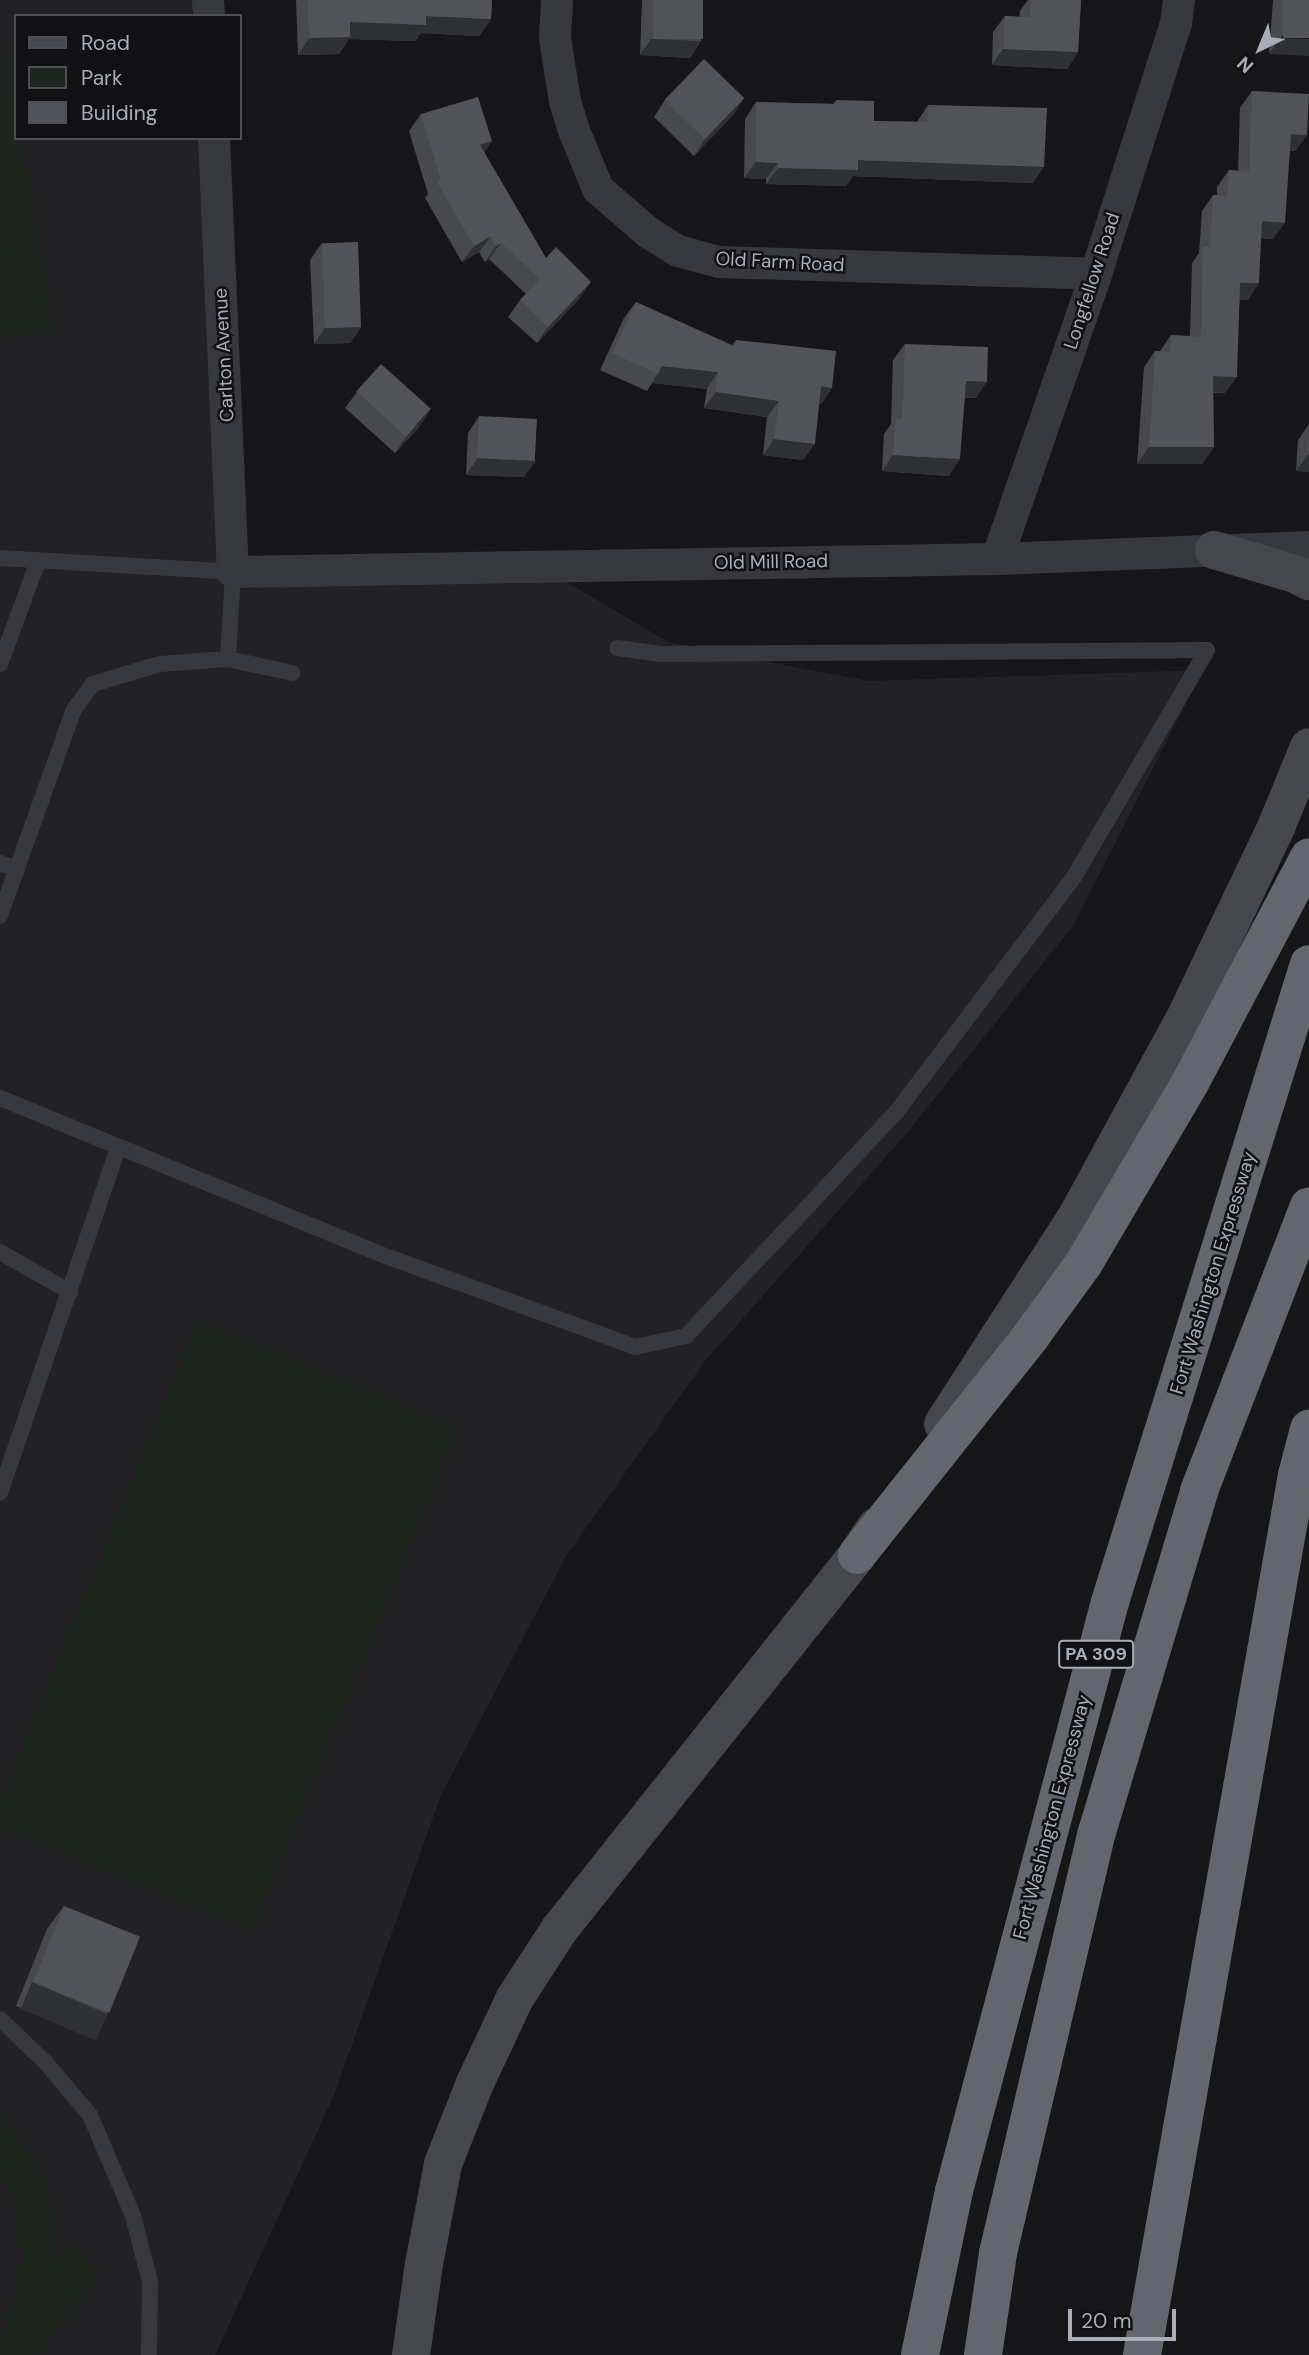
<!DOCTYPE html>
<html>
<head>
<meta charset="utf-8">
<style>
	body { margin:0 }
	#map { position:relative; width:1309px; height:2355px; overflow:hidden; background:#161618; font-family:"DM Sans",sans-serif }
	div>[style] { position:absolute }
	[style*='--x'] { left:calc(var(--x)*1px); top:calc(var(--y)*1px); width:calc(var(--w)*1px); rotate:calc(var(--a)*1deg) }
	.built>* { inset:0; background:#222225 }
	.green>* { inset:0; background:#1e261f }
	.lane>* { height:16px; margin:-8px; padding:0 8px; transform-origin:8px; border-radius:8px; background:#37383d }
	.street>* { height:32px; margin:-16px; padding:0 16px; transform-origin:16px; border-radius:16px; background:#37383d }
	.secondary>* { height:38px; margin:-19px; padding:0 19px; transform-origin:19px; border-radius:19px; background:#45474d }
	.highway>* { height:38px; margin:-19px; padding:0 19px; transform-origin:19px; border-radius:19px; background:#63666e }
	.wall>* { inset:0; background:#47494d }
	.shaded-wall>* { inset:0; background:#2f3033; transform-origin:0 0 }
	.building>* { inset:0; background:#525359; transform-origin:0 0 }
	span { translate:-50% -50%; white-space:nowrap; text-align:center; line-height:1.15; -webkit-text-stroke:5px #111113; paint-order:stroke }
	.shield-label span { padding:2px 5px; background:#111113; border:2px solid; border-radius:5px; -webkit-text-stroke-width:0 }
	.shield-label { font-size:18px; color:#a8adb8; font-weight:700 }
	.street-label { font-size:19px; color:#a8adb8 }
	.legend { position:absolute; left:14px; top:14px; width:228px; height:126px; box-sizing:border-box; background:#111113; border:2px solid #4d4f55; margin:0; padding:9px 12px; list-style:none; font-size:21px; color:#a8adb8 }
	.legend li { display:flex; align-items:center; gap:14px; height:35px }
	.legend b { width:35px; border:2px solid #4d4f55 }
	.north { position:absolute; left:1225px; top:14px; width:70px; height:70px; -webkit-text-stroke:5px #111113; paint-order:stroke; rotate:223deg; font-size:19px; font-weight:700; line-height:28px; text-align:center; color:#a8adb8 }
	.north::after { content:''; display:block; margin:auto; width:24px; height:32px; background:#a8adb8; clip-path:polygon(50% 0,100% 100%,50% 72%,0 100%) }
	.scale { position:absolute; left:1068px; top:2309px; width:108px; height:32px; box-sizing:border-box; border:4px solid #a8adb8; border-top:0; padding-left:9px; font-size:21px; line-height:24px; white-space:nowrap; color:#a8adb8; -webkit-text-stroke:5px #111113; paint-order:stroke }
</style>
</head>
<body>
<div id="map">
	<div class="built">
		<div style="clip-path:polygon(0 0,208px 0,209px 16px,16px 16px,16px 138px,214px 138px,234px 572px,539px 566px,670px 643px,868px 681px,1203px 670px,1073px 926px,907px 1133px,705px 1361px,566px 1556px,441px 1795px,334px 2095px,215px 2355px,0 2355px)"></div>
	</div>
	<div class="green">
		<div style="clip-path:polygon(1px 29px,16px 111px,16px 138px,21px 138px,55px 329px,0 338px)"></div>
		<div style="clip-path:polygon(198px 1320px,459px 1428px,252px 1931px,0 1827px,0 1801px)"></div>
		<div style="clip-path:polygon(0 2111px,37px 2163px,50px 2196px,56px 2227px,57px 2262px,71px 2246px,102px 2271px,39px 2355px,0 2355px,0 2338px,14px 2298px,22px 2259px,16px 2206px,0 2173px)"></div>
	</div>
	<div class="lane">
		<div style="--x:0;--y:558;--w:233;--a:3.4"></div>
		<div style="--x:233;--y:572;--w:87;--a:93.3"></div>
		<div style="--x:228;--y:659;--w:68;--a:175.8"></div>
		<div style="--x:160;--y:664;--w:70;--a:163.4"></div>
		<div style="--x:93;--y:684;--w:31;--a:127"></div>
		<div style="--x:74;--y:709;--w:220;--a:109.7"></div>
		<div style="--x:228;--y:659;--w:66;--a:12.2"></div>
		<div style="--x:0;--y:664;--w:110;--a:-69.7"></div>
		<div style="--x:0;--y:863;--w:18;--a:19"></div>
		<div style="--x:0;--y:1098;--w:422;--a:22.3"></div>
		<div style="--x:391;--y:1258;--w:260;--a:20"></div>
		<div style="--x:635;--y:1347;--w:52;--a:-12.2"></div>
		<div style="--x:686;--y:1336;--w:308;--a:-46.8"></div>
		<div style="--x:897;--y:1111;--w:293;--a:-52.9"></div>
		<div style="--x:1074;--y:877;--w:263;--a:-59.6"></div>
		<div style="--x:1207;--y:650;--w:546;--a:179.58"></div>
		<div style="--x:661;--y:654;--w:44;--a:-172.2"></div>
		<div style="--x:0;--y:1252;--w:81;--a:29.7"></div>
		<div style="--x:0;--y:1493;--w:365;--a:-71.1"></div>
		<div style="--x:0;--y:2019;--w:64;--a:43.7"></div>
		<div style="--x:46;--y:2063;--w:68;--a:49.8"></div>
		<div style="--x:90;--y:2115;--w:110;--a:66.9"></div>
		<div style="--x:133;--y:2216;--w:68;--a:75.6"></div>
		<div style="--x:150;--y:2282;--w:73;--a:90.8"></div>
	</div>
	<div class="street">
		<div style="--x:208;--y:0;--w:16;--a:86"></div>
		<div style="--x:557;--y:0;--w:38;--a:93"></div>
		<div style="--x:555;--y:38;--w:64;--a:81"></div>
		<div style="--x:565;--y:101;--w:28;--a:73"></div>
		<div style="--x:573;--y:128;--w:66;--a:67.7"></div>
		<div style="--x:598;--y:189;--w:67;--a:40.8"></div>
		<div style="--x:649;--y:233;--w:34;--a:32"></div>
		<div style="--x:678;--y:251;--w:42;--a:15"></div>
		<div style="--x:719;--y:262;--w:377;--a:1.8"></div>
		<div style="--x:214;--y:138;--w:434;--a:87.5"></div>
		<div style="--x:233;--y:572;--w:764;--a:-0.97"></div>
		<div style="--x:997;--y:559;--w:312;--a:-2.2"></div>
		<div style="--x:997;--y:559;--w:302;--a:-70.8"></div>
		<div style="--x:1096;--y:274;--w:262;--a:-72.3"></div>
		<div style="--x:1176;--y:24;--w:24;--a:-83"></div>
	</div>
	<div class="secondary">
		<div style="--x:1214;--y:550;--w:84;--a:16.5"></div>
		<div style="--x:1295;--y:574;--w:16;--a:27"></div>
		<div style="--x:943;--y:1424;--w:247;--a:-57.2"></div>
		<div style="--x:1077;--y:1216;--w:232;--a:-61.4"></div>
		<div style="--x:1188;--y:1012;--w:207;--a:-64.5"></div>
		<div style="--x:1277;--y:825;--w:84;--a:-67.7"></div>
		<div style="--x:411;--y:2355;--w:92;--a:-81.9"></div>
		<div style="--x:424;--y:2264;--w:102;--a:-79.2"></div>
		<div style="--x:443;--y:2164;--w:87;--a:-68.4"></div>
		<div style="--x:475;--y:2083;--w:94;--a:-64.8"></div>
		<div style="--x:515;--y:1998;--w:81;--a:-57.1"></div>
		<div style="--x:559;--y:1930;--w:479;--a:-51.5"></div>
		<div style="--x:857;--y:1555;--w:34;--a:-56"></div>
	</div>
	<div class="highway">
		<div style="--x:857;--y:1555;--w:280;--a:-51.5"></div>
		<div style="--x:1031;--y:1336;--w:90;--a:-54"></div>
		<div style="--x:1084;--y:1263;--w:209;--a:-59.5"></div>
		<div style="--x:1190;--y:1083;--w:255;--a:-62.2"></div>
		<div style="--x:920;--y:2355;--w:167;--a:-78.3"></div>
		<div style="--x:954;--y:2191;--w:609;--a:-75.17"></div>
		<div style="--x:1110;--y:1602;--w:668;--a:-72.68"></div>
		<div style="--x:983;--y:2355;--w:103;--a:-81.6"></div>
		<div style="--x:998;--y:2253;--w:432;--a:-76.8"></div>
		<div style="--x:1097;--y:1832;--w:356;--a:-73.3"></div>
		<div style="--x:1199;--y:1491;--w:305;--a:-68.9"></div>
		<div style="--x:1142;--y:2355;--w:894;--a:-80.01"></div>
		<div style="--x:1297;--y:1475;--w:48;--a:-75.4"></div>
	</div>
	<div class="wall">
		<div style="clip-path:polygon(296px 0,492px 0,491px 19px,479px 36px,421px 33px,415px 41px,349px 39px,339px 54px,298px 55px)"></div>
		<div style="clip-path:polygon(642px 0,703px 0,701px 41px,690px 58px,640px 55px)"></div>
		<div style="clip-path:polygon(1028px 0,1081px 0,1078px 52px,1067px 69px,992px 65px,993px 32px,1005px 16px,1019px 17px,1020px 11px)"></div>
		<div style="clip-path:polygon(1273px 0,1309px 0,1269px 54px)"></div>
		<div style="clip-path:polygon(1252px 91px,1307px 135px,1295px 151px,1290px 151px,1273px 239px,1261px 238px,1248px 300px,1240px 299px,1225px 393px,1213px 393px,1214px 447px,1202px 464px,1137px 464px,1144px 367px,1155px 351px,1160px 351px,1171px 335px,1190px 336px,1192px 263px,1199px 253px,1202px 211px,1213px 195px,1217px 195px,1217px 187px,1229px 170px,1238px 171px,1240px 108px)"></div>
		<div style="clip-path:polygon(744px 98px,733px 115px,694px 156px,654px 117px,665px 100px)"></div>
		<div style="clip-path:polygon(836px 100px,874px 121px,917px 122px,928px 105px,1033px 183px,853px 176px,846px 186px,766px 184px,766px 179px,744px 178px,745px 119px,756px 102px,833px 104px)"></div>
		<div style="clip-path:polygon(421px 114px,484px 153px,546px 258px,580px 298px,537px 343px,508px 317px,520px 300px,526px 294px,489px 259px,485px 262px,479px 252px,462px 262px,425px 198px,428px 194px,409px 131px)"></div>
		<div style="clip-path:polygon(322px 243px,361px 327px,350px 343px,314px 344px,310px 260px)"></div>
		<div style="clip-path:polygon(636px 302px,732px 345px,736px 340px,832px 388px,821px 404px,819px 404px,803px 460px,763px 455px,767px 417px,704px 408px,707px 389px,652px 383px,647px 391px,600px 370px,624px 318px)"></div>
		<div style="clip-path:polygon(905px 344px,976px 398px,965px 398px,949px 476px,882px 471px,884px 434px,891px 424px,893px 360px)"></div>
		<div style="clip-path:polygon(357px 392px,420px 426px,395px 453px,345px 408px)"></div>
		<div style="clip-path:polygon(479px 416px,524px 477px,466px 475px,468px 433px)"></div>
		<div style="clip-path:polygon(1309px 424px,1309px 472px,1296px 471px,1298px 440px)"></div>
		<div style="clip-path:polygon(64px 1906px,108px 2014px,92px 2038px,16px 2006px,47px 1929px)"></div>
	</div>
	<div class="shaded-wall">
		<div style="clip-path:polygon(426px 16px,491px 19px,479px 36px,421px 33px,415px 41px,349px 39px,339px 54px,298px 55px,309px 38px,350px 22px)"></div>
		<div style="clip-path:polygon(1280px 38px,1309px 39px,1309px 56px,1269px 54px)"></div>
		<div style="clip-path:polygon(651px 39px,701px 41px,690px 58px,640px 55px)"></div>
		<div style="clip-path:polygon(1003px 49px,1078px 52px,1067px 69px,992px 65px)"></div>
		<div style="clip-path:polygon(744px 98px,733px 115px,694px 156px,705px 139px)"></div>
		<div style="clip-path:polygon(1291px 134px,1307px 135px,1295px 151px,1280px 150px)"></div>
		<div style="clip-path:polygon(492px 141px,481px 158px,480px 145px)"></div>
		<div style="clip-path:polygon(858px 160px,1044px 167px,1033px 183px,853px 176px,846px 186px,766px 184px,778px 168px)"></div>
		<div style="clip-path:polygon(756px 162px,778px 163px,766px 179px,744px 178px)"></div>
		<div style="clip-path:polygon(1262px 221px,1285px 223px,1273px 239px,1250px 237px)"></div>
		<div style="clip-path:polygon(491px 236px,479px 252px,462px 262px,474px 246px)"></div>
		<div style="clip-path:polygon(501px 243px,489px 259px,485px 262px,496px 246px)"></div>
		<div style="clip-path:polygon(591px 282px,580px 298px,537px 343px,548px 327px)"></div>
		<div style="clip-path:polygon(1240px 283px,1259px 283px,1248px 300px,1229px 299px)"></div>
		<div style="clip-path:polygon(361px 327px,350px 343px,314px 344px,325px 328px)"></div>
		<div style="clip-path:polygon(662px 366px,718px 372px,707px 389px,652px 383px)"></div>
		<div style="clip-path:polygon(1213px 376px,1237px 377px,1225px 393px,1202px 392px)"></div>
		<div style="clip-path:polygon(966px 381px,987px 382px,976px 398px,955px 397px)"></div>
		<div style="clip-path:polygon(821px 386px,832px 388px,821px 404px,809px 403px)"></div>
		<div style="clip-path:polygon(716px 392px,779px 401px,767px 417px,704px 408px)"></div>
		<div style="clip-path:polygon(431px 409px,420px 426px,395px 453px,406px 437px)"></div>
		<div style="clip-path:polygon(774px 439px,815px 444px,803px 460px,763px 455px)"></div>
		<div style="clip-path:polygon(1149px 447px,1214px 447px,1202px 464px,1137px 464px)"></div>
		<div style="clip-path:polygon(1308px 454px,1309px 455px,1309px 472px,1296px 471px)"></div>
		<div style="clip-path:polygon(893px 455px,960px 459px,949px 476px,882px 471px)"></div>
		<div style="clip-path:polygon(478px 458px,536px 461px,524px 477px,466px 475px)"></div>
		<div style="left:32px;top:1982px;width:82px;height:29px;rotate:23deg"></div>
	</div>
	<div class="building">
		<div style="clip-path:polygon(308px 0,492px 0,491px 19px,426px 16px,426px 25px,350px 22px,350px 37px,309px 38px)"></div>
		<div style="left:653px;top:0;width:50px;height:39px"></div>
		<div style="clip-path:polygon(1031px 0,1081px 0,1078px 52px,1003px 49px,1005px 16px,1030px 17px)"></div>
		<div style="left:1283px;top:0;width:26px;height:38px"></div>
		<div style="left:704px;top:59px;width:56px;height:57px;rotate:44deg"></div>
		<div style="clip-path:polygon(1252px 91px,1309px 94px,1307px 135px,1291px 134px,1285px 223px,1262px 221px,1259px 283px,1240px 283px,1237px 377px,1213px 376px,1214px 447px,1149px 447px,1155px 351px,1170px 352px,1171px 335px,1201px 337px,1203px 247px,1210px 247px,1213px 195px,1227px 196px,1229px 170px,1249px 172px)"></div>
		<div style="clip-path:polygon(478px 97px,492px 141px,480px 145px,546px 258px,556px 247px,591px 282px,548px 327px,520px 300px,540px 279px,501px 243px,496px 246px,491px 236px,474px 246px,437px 182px,441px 180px,421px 114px)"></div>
		<div style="clip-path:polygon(836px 100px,874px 101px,874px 121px,927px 122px,928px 105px,1047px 108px,1044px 167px,858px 160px,858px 170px,778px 168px,778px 163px,756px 162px,756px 102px,836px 104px)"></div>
		<div style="left:358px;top:242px;width:85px;height:36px;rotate:88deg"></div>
		<div style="clip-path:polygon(636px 302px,735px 347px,736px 340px,836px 351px,832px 388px,821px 386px,815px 444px,774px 439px,779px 401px,716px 392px,718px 372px,662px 366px,658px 374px,612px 353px)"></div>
		<div style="clip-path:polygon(905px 344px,988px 347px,987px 382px,966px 381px,960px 459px,893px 455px,896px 418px,902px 419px)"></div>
		<div style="left:381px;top:364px;width:67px;height:37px;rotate:42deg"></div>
		<div style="left:479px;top:416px;width:58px;height:42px;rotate:3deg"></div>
		<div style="clip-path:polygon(1309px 431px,1309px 455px,1308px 454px)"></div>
		<div style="left:64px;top:1906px;width:82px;height:82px;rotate:22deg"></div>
	</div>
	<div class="shield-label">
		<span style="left:1096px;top:1654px">PA 309</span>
	</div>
	<div class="street-label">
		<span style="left:780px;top:262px;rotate:3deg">Old Farm Road</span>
		<span style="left:1092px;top:281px;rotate:-72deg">Longfellow Road</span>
		<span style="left:224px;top:355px;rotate:-93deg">Carlton Avenue</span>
		<span style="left:771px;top:562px;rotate:-1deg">Old Mill Road</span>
		<span style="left:1213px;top:1273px;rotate:-73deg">Fort Washington Expressway</span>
		<span style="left:1052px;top:1817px;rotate:-75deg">Fort Washington Expressway</span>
	</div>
	<ul class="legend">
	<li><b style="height:9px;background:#45474d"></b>Road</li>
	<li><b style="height:19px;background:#1e261f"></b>Park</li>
	<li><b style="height:19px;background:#525359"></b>Building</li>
	</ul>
	<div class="north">N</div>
	<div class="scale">20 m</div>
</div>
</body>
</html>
